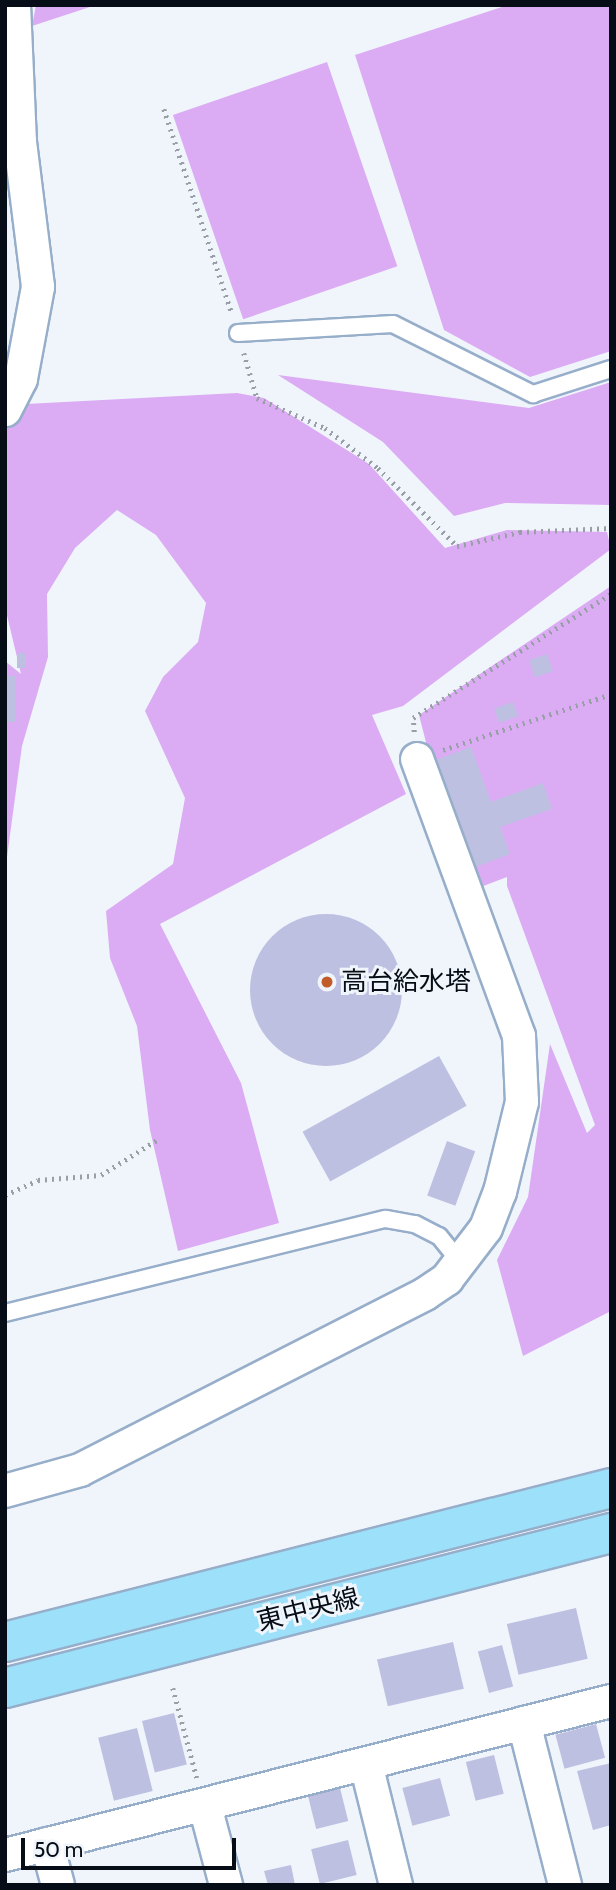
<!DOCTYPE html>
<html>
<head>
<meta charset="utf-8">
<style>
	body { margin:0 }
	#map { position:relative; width:616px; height:1890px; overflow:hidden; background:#f0f5fb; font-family:Cabin,"Noto Sans JP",sans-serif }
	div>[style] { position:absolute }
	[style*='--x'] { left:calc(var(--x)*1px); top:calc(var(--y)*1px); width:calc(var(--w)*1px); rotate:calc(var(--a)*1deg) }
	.green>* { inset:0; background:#dbacf4; transform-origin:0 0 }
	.building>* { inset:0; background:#bec0e2; transform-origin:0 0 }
	.round { border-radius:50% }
	.path>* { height:4.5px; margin-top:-2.25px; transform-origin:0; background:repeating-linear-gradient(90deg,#999fa6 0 2px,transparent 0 7px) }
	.roads { filter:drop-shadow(2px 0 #97aeca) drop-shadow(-2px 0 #97aeca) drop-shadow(0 2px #97aeca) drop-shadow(0 -2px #97aeca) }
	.lane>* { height:16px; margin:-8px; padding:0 8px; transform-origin:8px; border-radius:8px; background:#fff }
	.street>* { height:32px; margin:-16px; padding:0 16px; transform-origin:16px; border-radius:16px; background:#fff }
	.highway>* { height:38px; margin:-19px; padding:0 19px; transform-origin:19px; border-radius:19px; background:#9ce1f9 }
	.dots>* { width:19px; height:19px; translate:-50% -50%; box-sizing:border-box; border:4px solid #f0f5fb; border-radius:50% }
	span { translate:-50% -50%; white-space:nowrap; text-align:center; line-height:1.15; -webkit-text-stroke:6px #f0f5fb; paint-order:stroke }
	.poi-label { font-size:26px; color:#060d16 }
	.left { translate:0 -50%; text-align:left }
	.street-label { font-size:26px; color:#060d16 }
	.frame { position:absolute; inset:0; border:7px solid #060d16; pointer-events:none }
	.scale { position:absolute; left:21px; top:1838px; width:215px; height:32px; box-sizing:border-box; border:4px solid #060d16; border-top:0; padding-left:9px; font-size:21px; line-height:24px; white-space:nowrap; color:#060d16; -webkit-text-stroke:5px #f0f5fb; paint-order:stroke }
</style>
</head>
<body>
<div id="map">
	<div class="green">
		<div style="clip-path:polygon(36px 5px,96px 5px,32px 26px)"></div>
		<div style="clip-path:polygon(508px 5px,611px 5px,611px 351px,530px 377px,444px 330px,355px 55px)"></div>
		<div style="left:327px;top:62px;width:216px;height:163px;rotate:71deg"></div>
		<div style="clip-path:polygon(278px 375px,529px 408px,611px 382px,611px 505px,505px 503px,454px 516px,383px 442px)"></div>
		<div style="clip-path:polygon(237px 393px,264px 398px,369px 464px,445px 548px,507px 530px,607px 532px,611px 549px,403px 706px,372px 715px,406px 794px,160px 924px,241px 1083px,279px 1223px,178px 1251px,150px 1130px,137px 1026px,110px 958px,106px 911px,173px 864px,185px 798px,145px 711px,163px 677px,198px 642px,206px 603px,156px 535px,117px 510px,75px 548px,47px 594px,48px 657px,22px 746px,5px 872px,5px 661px,21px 674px,5px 607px,5px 431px,26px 404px)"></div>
		<div style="clip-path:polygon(611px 586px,611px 1311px,523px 1356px,497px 1260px,528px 1197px,550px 1044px,587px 1133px,595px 1125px,507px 886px,507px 877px,478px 888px,431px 762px,419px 715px)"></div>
	</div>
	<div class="building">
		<div style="left:17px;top:653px;width:9px;height:15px"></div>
		<div style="left:547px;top:654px;width:18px;height:19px;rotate:71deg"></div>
		<div style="left:5px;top:676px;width:10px;height:46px"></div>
		<div style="left:513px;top:702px;width:15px;height:20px;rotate:70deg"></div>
		<div style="clip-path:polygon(471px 747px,491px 802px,543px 783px,552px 809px,500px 827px,510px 854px,470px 869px,431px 762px)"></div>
		<div class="round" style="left:250px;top:914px;width:152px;height:152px"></div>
		<div style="left:439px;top:1056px;width:57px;height:156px;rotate:61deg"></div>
		<div style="left:447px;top:1141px;width:30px;height:58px;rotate:20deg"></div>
		<div style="left:576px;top:1608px;width:52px;height:71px;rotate:77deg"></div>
		<div style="left:453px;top:1642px;width:48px;height:78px;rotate:77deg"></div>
		<div style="left:502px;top:1645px;width:43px;height:25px;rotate:75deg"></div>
		<div style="left:174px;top:1713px;width:53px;height:33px;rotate:76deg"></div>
		<div style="left:596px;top:1724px;width:35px;height:42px;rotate:75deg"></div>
		<div style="left:137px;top:1728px;width:65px;height:40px;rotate:76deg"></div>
		<div style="left:494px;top:1755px;width:40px;height:29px;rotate:76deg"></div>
		<div style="clip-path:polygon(611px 1763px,611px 1825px,593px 1830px,577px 1771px)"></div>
		<div style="left:440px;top:1778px;width:39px;height:39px;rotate:75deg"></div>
		<div style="left:340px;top:1788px;width:34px;height:33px;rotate:76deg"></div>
		<div style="left:348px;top:1840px;width:36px;height:38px;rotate:76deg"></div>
		<div style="clip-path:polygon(291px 1865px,295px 1885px,268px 1885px,264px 1871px)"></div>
	</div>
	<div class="path">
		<div style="--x:164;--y:109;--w:216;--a:71.6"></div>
		<div style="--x:244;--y:353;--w:47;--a:73.9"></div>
		<div style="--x:257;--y:398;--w:74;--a:23.8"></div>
		<div style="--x:325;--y:428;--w:66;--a:37"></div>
		<div style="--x:378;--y:468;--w:111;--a:44.6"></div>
		<div style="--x:457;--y:546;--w:65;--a:-12.5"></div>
		<div style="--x:520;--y:532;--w:91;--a:-2.5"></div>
		<div style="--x:414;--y:732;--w:14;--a:-94"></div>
		<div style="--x:413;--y:718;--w:234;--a:-32.1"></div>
		<div style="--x:443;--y:750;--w:177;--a:-18.4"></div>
		<div style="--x:5;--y:1195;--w:36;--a:-24"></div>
		<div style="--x:38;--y:1180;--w:63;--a:-4.5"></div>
		<div style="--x:101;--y:1175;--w:66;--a:-32"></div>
		<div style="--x:173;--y:1688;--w:93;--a:75.1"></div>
	</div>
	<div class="roads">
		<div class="lane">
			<div style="--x:238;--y:333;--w:155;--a:-3.3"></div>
			<div style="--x:393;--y:324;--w:157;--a:26.6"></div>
			<div style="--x:533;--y:394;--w:82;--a:-17.8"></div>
			<div style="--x:5;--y:1313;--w:392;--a:-13.9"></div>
			<div style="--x:386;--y:1219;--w:29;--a:10"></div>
			<div style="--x:415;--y:1224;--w:27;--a:27"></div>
			<div style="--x:439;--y:1236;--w:33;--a:51"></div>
		</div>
		<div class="street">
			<div style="--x:14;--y:5;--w:137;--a:87.5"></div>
			<div style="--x:5;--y:142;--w:15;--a:0"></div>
			<div style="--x:20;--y:142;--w:146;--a:82.9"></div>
			<div style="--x:38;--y:287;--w:94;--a:100.5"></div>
			<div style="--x:21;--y:379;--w:35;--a:117"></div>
			<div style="--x:5;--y:1491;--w:78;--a:-15.6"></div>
			<div style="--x:80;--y:1470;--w:387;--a:-27"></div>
			<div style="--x:425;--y:1294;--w:27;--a:-34"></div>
			<div style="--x:447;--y:1279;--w:64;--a:-52.6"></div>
			<div style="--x:486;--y:1228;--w:39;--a:-69"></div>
			<div style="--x:500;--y:1192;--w:93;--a:-76.3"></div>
			<div style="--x:522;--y:1102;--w:66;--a:-92.6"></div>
			<div style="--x:519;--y:1036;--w:295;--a:-110.2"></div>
			<div style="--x:524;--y:1723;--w:167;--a:75.8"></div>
			<div style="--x:366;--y:1764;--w:125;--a:76.1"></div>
			<div style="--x:205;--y:1806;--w:82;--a:75.1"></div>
			<div style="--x:47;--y:1844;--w:42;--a:75"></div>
			<div style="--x:5;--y:1855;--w:625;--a:-14.26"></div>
		</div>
		<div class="highway">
			<div style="--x:5;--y:1642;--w:625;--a:-14.26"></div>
			<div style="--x:5;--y:1688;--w:626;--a:-14.35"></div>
		</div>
	</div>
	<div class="dots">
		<div style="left:327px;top:982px;background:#c15c28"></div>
	</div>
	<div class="poi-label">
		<span class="left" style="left:341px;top:982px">高台給水塔</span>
	</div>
	<div class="street-label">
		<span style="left:308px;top:1610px;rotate:-14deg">東中央線</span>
	</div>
	<div class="frame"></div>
	<div class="scale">50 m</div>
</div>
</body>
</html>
